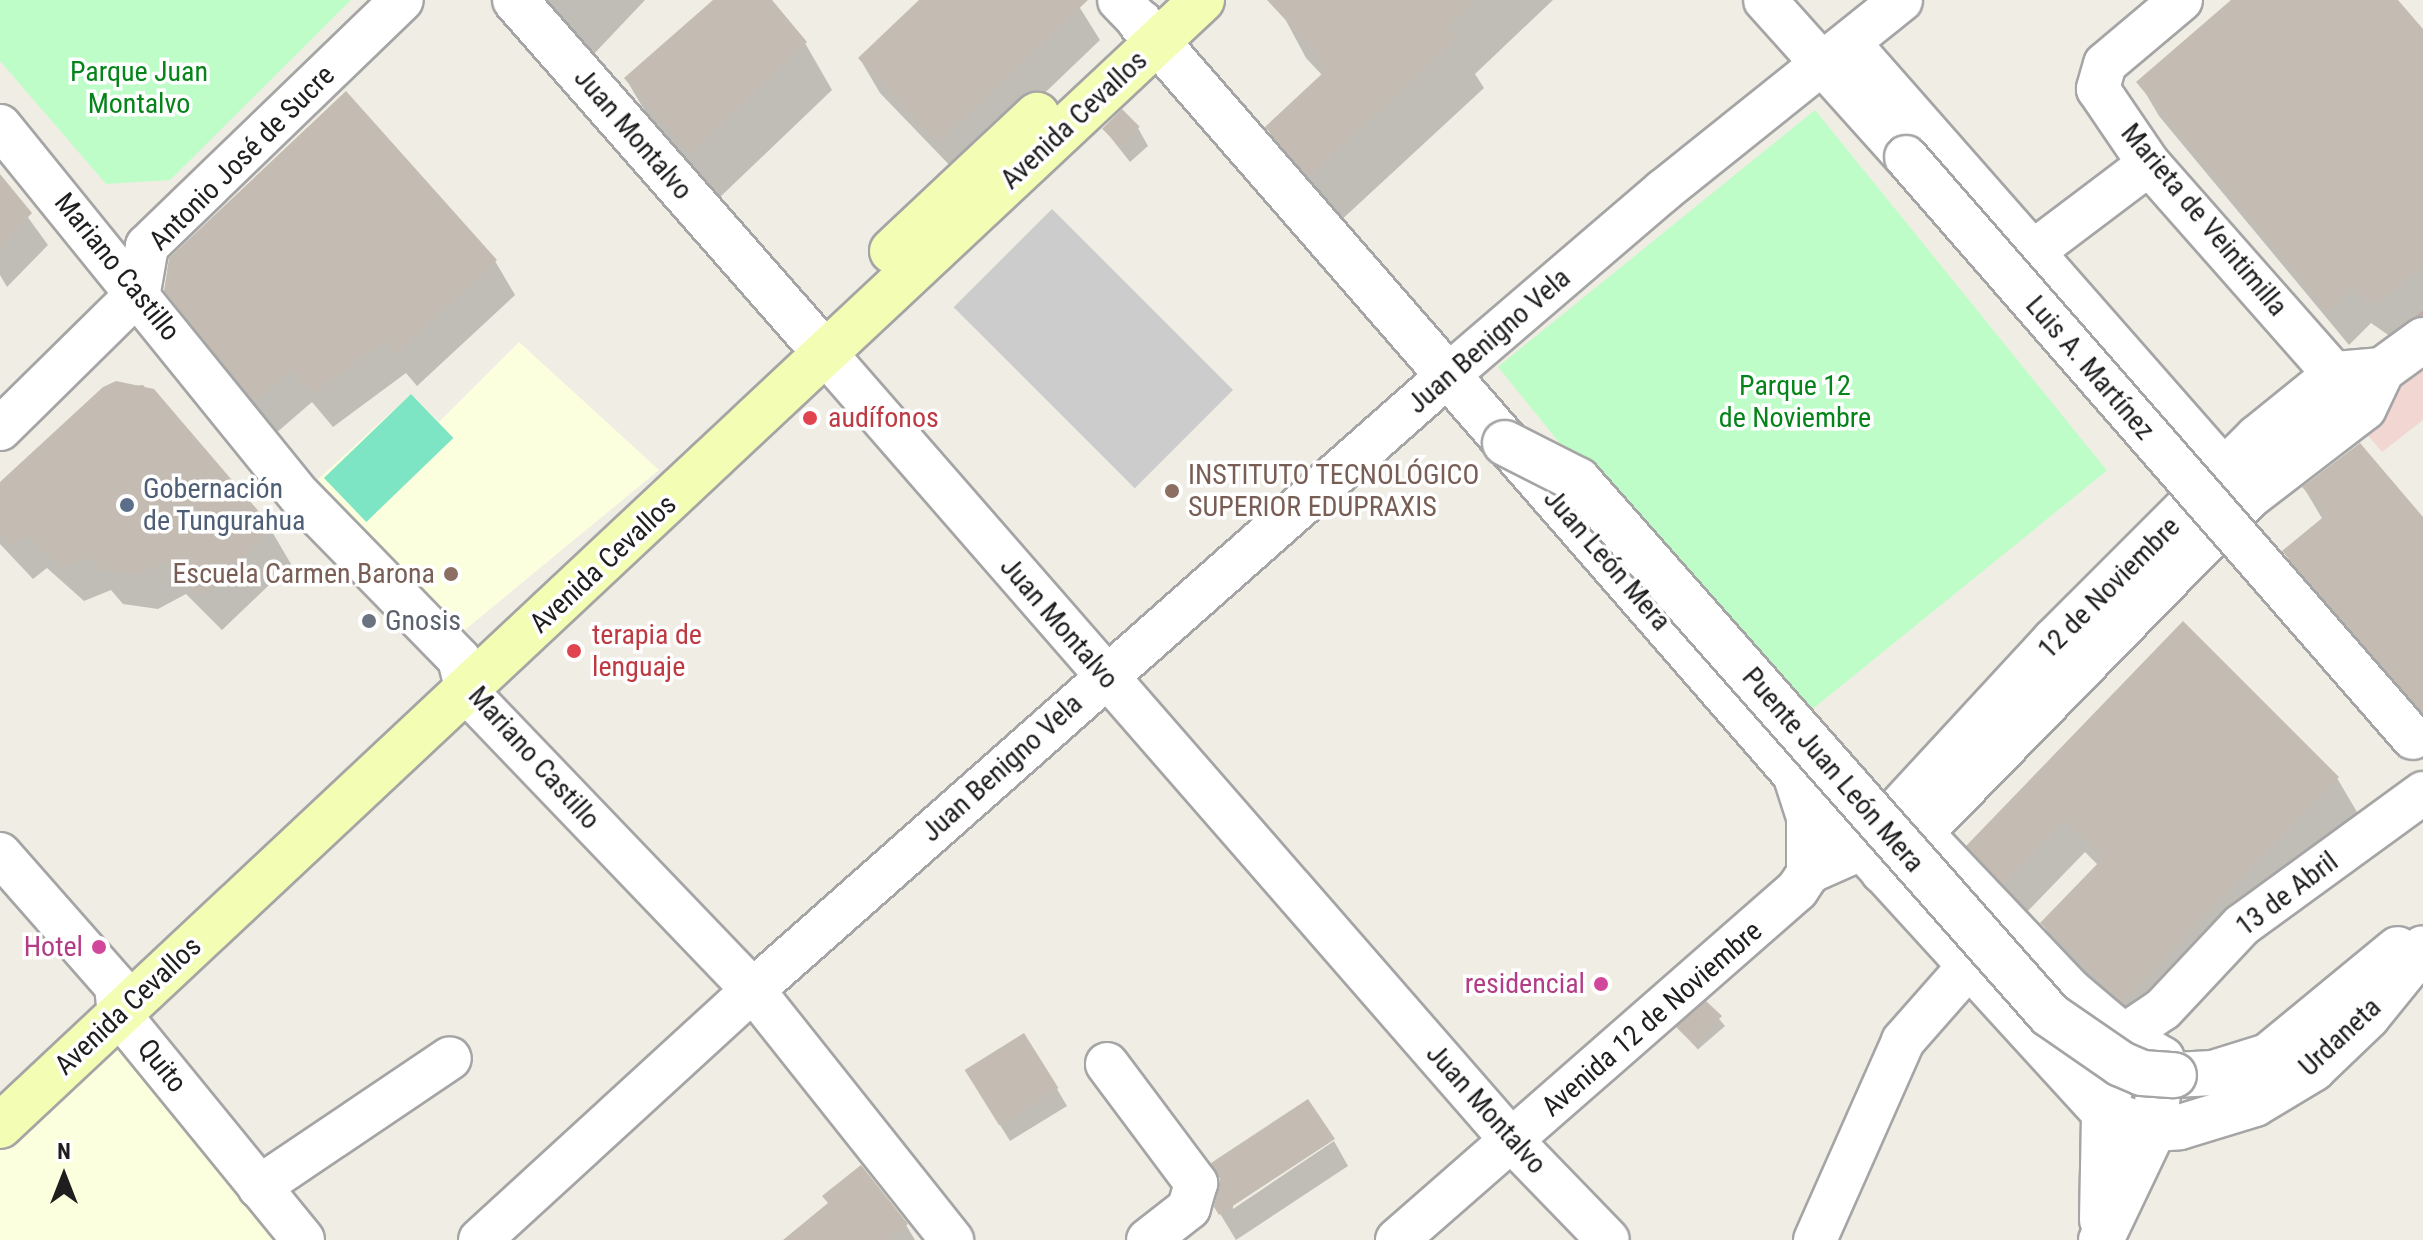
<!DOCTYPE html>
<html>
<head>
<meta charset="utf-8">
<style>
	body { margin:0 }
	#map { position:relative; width:2423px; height:1240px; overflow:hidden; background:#f0ede4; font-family:"Roboto Condensed",sans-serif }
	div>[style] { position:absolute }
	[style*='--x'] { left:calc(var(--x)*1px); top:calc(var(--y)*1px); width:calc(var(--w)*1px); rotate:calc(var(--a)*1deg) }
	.commercial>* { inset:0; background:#f2d6d2 }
	.education>* { inset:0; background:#fcffde }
	.religious>* { inset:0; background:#ccc; transform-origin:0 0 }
	.park>* { inset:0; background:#befdc8; transform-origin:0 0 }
	.pitch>* { inset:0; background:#7de4c4; transform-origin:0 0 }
	.shadow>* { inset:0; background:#0003; transform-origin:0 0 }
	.building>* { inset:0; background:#c4bcb3; transform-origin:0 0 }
	.roads { filter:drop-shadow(2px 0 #a5a5a5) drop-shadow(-2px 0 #a5a5a5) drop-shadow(0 2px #a5a5a5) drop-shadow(0 -2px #a5a5a5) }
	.minor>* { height:42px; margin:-21px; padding:0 21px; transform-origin:21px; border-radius:21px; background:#fff }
	.tertiary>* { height:44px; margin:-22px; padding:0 22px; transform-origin:22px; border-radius:22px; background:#fff }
	.secondary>* { height:44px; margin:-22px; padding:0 22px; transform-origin:22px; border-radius:22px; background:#f4fdb4 }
	.bridges { filter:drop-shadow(2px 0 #a5a5a5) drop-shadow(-2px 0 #a5a5a5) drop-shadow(0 2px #a5a5a5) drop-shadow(0 -2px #a5a5a5) }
	.minor-bridge>* { height:42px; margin:-21px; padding:0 21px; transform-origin:21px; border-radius:21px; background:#fff }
	.tertiary-bridge>* { height:44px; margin:-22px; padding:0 22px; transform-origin:22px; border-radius:22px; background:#fff }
	.dots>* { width:22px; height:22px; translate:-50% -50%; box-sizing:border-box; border:4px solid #fff; border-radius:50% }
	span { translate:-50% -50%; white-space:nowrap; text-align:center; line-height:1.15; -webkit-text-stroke:7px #fff; paint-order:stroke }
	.park-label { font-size:28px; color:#05841a }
	.street-label { font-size:28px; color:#1e1e1e }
	.health-label { font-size:28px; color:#be3a42 }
	.left { translate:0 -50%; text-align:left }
	.education-label { font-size:28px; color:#785e54 }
	.right { translate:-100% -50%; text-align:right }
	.service-label { font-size:28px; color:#4e5e75 }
	.worship-label { font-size:28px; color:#5b616d }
	.hotel-label { font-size:28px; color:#b23c85 }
	.north { position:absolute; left:24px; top:1136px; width:80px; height:80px; -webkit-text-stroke:6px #fff; paint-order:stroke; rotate:0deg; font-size:22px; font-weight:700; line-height:32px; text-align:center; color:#1e1e1e }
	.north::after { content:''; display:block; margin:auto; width:28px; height:36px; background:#1e1e1e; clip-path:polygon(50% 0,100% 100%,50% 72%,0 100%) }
</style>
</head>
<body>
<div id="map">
	<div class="commercial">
		<div style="clip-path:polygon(2423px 310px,2423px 420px,2382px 452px,2330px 390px)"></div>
	</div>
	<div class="education">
		<div style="clip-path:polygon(519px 342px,659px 470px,438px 652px,300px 496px,411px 394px,439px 422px)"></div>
		<div style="clip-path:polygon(117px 1041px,279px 1240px,0 1240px,0 1150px)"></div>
	</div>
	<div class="religious">
		<div style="left:1052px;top:209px;width:256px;height:139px;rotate:45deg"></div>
	</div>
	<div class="park">
		<div style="clip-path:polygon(0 0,351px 0,170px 180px,106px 184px,0 61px)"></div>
		<div style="left:1815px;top:110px;width:464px;height:408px;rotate:51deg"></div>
	</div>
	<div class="pitch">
		<div style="left:411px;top:394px;width:61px;height:121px;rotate:46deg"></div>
	</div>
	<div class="shadow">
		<div style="clip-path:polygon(539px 0,645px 0,592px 56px)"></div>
		<div style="clip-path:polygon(716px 0,770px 0,805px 43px,832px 90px,718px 199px,653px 125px,626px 79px)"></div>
		<div style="clip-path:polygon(922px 0,1075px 0,1100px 40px,959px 175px,880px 93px,860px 59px)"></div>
		<div style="clip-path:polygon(1275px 0,1553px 0,1475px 74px,1484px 88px,1337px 224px,1295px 176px,1267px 127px,1323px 76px,1306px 58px)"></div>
		<div style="clip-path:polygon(2234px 0,2395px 0,2423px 32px,2423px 316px,2394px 339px,2371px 323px,2349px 345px,2159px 116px,2139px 82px)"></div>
		<div style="clip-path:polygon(1138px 128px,1148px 146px,1130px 162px,1104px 129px)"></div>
		<div style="clip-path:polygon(0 179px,48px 245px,7px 287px,0 275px)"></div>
		<div style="clip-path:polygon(495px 261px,515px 295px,417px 386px,406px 373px,333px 427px,312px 402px,275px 434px,186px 322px,166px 287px)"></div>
		<div style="clip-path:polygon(143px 385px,271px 530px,291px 564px,222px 630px,186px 594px,158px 609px,123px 604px,111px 590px,84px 601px,47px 568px,33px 579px,0 544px,0 484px,104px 389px)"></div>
		<div style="clip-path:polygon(2360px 445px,2423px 520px,2423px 724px,2304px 586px,2285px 552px,2323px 520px,2304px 488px)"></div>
		<div style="clip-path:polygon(2231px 676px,2337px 778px,2357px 812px,2142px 1035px,2062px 958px,2043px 924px,2099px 866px,2085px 852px,2023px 916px,1989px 880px,1969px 846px)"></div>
		<div style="left:1706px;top:1004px;width:29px;height:36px;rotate:49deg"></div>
		<div style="clip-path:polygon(977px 1088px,1057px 1089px,1067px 1106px,1010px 1141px)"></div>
		<div style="clip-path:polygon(1334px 1141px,1348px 1166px,1236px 1240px,1216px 1207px,1233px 1204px,1233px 1209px)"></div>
		<div style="clip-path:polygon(906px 1225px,915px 1240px,786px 1240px)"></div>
	</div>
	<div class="building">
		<div style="clip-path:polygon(713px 0,772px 0,807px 42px,690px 154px,624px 78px)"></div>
		<div style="clip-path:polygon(919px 0,1088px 0,938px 142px,858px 58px)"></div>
		<div style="clip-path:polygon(1267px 0,1475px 0,1446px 27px,1457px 38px,1308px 177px,1265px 127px,1325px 71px,1319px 64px,1323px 60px)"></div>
		<div style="clip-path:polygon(2231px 0,2398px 0,2423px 29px,2423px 267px,2374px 306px,2351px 290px,2328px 312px,2136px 82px)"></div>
		<div style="clip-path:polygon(346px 91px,497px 260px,396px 353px,385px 340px,313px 394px,291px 370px,254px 401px,164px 291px,169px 258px)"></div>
		<div style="left:1122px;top:109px;width:25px;height:28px;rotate:45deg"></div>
		<div style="clip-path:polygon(0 174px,32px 213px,0 247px)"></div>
		<div style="clip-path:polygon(116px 381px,154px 389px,273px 528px,201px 598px,165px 561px,138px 575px,101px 570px,90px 557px,63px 568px,26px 535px,12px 546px,0 533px,0 482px,103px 387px)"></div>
		<div style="clip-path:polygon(2360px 443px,2423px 517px,2423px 713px,2282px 551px,2327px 514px,2302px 487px)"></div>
		<div style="clip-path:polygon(2183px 621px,2339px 777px,2121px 1002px,2040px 923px,2104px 857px,2065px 820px,2003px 884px,1966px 846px)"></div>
		<div style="clip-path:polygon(1706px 1001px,1722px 1016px,1694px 1045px,1676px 1027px)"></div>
		<div style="left:1024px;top:1033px;width:65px;height:70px;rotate:58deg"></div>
		<div style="clip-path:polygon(1308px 1099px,1335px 1139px,1219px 1215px,1214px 1207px,1220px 1179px,1211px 1163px)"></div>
		<div style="clip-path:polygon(861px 1165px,908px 1224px,888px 1240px,783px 1240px,828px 1203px,822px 1196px)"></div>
	</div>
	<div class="roads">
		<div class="minor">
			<div style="--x:1119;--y:0;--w:30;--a:46"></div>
			<div style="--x:1765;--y:0;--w:211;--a:48.1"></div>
			<div style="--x:2181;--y:0;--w:99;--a:139.9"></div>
			<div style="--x:2105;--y:64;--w:26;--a:106"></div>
			<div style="--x:2098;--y:89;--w:91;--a:55.8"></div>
			<div style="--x:2149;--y:164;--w:317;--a:48.6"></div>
			<div style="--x:1850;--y:44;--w:602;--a:48.71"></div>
			<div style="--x:0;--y:126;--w:476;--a:51"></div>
			<div style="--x:300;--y:496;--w:228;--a:45.7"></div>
			<div style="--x:459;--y:659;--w:34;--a:76"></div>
			<div style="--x:467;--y:692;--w:413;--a:46.2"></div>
			<div style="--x:753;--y:990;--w:320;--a:51.5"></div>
			<div style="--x:2034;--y:251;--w:144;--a:-37.1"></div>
			<div style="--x:826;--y:354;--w:1045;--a:48.92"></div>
			<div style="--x:1513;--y:1142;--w:136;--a:45.9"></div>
			<div style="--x:0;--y:429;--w:195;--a:-44.6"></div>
			<div style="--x:139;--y:292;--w:47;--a:-80.1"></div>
			<div style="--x:147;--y:246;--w:354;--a:-44"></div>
			<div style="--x:0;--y:854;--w:176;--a:48.7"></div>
			<div style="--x:116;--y:986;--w:28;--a:84"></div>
			<div style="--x:119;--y:1014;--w:291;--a:50.8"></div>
			<div style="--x:2123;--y:1036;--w:48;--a:-34"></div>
			<div style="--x:2163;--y:1009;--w:115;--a:-46.8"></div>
			<div style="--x:2242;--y:925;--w:224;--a:-36.1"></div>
			<div style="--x:1107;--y:1064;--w:149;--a:53.2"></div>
			<div style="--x:1196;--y:1183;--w:26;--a:106"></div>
			<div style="--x:1189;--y:1208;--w:52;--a:142"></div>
			<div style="--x:259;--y:1187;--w:230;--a:-34"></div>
			<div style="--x:480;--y:1240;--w:370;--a:-42.5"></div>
			<div style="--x:753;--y:990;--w:925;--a:-41.49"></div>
			<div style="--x:1446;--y:377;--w:286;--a:-40.6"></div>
			<div style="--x:1663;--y:191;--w:305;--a:-38.7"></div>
			<div style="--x:1397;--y:1240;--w:532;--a:-41.19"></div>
			<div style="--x:1797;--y:890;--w:22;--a:-56"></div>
			<div style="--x:1809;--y:872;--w:59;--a:-24"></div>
			<div style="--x:1815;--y:1240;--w:218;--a:-66.1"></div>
			<div style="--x:1903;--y:1041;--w:103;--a:-48.6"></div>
		</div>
		<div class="tertiary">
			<div style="--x:515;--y:0;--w:471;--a:48.7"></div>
			<div style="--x:1140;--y:22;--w:997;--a:48.94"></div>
			<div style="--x:1795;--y:774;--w:458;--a:47.6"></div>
			<div style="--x:2104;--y:1112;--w:53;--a:18.8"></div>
			<div style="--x:2154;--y:1129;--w:26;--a:-4"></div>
			<div style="--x:2180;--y:1127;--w:78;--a:-17"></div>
			<div style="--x:2255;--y:1104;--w:68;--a:-31.1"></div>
			<div style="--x:2313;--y:1069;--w:76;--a:-43.9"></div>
			<div style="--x:2368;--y:1016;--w:87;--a:-51"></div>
			<div style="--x:1797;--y:780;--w:38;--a:72"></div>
			<div style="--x:1809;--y:816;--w:56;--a:90"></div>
			<div style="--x:1920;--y:833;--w:218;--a:46.5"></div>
			<div style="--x:2070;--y:991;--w:70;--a:40.3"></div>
			<div style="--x:2123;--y:1036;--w:45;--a:30.5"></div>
			<div style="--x:2162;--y:1059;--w:70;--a:96.5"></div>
			<div style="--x:2154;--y:1129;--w:123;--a:115.5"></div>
			<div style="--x:1863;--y:848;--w:283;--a:-47.3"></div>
			<div style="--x:2055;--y:640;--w:286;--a:-45"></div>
			<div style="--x:2257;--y:438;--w:102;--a:-39"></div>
			<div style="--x:2336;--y:374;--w:46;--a:-5"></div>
			<div style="--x:1883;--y:871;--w:523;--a:-45.7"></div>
			<div style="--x:2248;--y:497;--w:146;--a:-37.5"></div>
			<div style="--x:2364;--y:408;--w:42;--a:-64.7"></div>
			<div style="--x:2382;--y:370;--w:51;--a:-36.2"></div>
			<div style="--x:2174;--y:1075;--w:39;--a:-3"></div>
			<div style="--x:2213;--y:1073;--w:58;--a:-17.2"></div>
			<div style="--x:2268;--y:1056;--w:168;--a:-39.5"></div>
			<div style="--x:2102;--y:1220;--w:108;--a:-88.9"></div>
			<div style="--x:2104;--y:1112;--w:28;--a:-75"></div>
		</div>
		<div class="secondary">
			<div style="--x:892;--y:251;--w:199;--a:-43.2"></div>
			<div style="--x:0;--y:1126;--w:1647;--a:-43.13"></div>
		</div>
	</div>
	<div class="bridges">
		<div class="minor-bridge">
			<div style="--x:1906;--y:157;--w:771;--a:48.89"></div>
		</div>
		<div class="tertiary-bridge">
			<div style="--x:1505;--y:443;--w:82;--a:26.9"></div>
			<div style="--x:1578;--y:480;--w:713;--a:48.58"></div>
			<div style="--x:2050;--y:1015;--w:86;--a:34.6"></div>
			<div style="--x:2121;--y:1064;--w:23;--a:23"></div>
			<div style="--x:2142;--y:1073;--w:32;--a:4"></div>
		</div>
	</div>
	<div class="dots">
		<div style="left:810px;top:418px;background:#e0444e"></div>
		<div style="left:1172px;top:491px;background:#8d6e63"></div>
		<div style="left:127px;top:505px;background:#5c6f8a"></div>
		<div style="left:451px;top:574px;background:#8d6e63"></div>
		<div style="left:369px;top:621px;background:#6b7280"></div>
		<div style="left:574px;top:651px;background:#e0444e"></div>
		<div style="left:99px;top:947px;background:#d1479c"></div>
		<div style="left:1601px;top:984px;background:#d1479c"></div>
	</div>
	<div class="park-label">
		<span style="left:139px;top:88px">Parque Juan<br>Montalvo</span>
		<span style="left:1795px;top:402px">Parque 12<br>de Noviembre</span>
	</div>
	<div class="street-label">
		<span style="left:1074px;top:120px;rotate:-43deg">Avenida Cevallos</span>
		<span style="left:633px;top:134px;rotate:49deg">Juan Montalvo</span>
		<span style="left:242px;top:158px;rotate:-45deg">Antonio José de Sucre</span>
		<span style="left:2204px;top:220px;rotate:50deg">Marieta de Veintimilla</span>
		<span style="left:117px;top:267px;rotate:51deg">Mariano Castillo</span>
		<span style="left:1489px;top:341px;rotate:-41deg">Juan Benigno Vela</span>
		<span style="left:2090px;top:368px;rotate:49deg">Luis A. Martínez</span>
		<span style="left:1607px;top:560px;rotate:49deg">Juan León Mera</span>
		<span style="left:603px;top:564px;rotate:-43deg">Avenida Cevallos</span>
		<span style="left:2109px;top:588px;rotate:-45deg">12 de Noviembre</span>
		<span style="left:1059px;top:623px;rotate:49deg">Juan Montalvo</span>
		<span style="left:534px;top:758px;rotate:48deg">Mariano Castillo</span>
		<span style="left:1002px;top:768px;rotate:-42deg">Juan Benigno Vela</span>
		<span style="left:1833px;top:770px;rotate:49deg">Puente Juan León Mera</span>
		<span style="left:2287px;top:894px;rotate:-37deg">13 de Abril</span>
		<span style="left:128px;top:1006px;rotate:-43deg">Avenida Cevallos</span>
		<span style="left:1652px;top:1019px;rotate:-41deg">Avenida 12 de Noviembre</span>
		<span style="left:2340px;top:1037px;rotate:-43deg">Urdaneta</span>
		<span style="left:162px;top:1066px;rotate:51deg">Quito</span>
		<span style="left:1486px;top:1109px;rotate:48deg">Juan Montalvo</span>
	</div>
	<div class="health-label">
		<span class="left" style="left:828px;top:418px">audífonos</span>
		<span class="left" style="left:592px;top:651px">terapia de<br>lenguaje</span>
	</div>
	<div class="education-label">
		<span class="left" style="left:1188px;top:491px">INSTITUTO TECNOLÓGICO<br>SUPERIOR EDUPRAXIS</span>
		<span class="right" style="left:435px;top:574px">Escuela Carmen Barona</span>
	</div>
	<div class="service-label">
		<span class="left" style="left:143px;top:505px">Gobernación<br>de Tungurahua</span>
	</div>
	<div class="worship-label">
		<span class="left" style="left:385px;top:621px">Gnosis</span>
	</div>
	<div class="hotel-label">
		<span class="right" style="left:83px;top:947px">Hotel</span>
		<span class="right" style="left:1585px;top:984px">residencial</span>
	</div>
	<div class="north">N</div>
</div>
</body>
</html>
